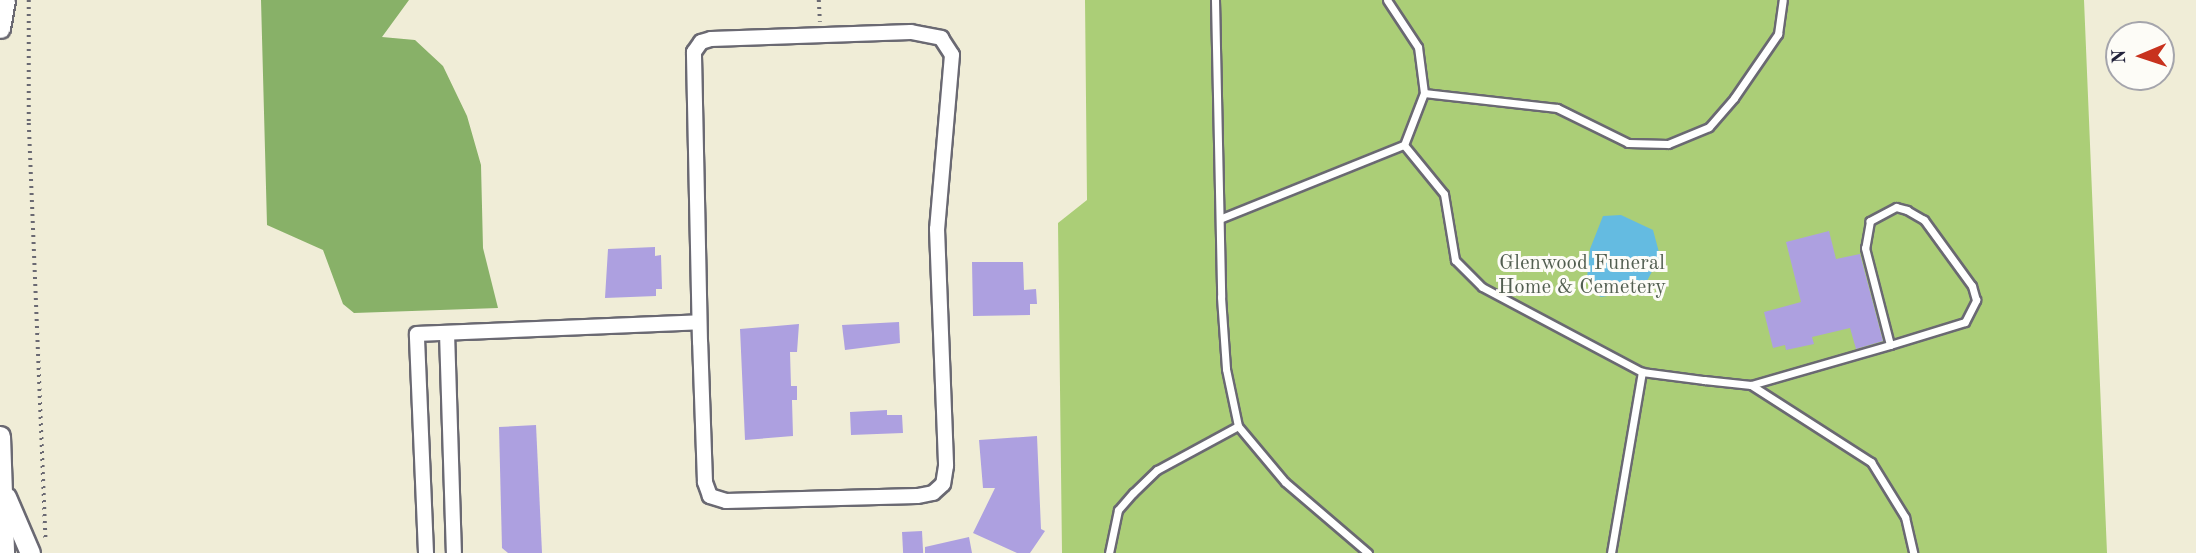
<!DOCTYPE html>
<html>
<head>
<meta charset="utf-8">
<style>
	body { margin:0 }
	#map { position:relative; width:2196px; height:553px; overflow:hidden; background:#f0edd7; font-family:"Old Standard TT",serif }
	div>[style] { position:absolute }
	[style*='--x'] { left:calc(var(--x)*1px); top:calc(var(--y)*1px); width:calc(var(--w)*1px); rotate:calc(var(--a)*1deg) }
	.green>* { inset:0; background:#abce77 }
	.forest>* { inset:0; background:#88b168 }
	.water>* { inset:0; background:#64bbe1 }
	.building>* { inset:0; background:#ada0e0; transform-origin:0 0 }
	.path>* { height:3.5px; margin-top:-1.75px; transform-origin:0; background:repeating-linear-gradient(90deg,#6a6972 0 2px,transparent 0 7px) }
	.roads { filter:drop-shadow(2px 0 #6a6972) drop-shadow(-2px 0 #6a6972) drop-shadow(0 2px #6a6972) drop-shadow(0 -2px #6a6972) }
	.service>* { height:7px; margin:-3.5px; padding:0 3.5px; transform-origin:3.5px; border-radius:3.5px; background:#fff }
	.minor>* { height:14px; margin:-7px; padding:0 7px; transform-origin:7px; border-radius:7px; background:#fff }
	.secondary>* { height:19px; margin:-9.5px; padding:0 9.5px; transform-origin:9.5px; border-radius:9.5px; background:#fff }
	span { translate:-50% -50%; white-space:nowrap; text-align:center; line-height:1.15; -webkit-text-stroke:6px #fdfcf7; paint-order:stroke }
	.park-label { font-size:21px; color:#525e50 }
	.north { position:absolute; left:2105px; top:21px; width:70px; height:70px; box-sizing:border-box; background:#fdfcf7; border:2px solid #a5a5ac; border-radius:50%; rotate:268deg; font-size:19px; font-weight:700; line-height:28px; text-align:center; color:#22223b }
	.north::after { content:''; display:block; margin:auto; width:24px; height:32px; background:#c8321e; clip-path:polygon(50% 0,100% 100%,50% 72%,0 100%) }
</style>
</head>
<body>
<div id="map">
	<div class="green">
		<div style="clip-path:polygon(1085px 0,2084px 0,2107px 553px,1062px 553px,1058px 223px,1087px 200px)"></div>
	</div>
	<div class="forest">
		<div style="clip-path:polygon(261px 0,409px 0,382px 37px,415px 40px,443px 66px,467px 116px,481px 165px,483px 248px,498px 308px,354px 313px,343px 304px,323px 250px,267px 225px)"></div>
	</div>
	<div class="water">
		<div style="clip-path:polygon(1621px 215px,1653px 230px,1660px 256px,1647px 281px,1633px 292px,1601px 297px,1591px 291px,1587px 278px,1590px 249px,1603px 216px)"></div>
	</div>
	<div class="building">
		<div style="clip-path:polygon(1829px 231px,1836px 259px,1860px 254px,1883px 341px,1856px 349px,1850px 328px,1812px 337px,1814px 344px,1786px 350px,1785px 345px,1773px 348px,1764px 312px,1801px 302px,1786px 242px)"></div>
		<div style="clip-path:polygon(655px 247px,655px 256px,661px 255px,662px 289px,656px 289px,656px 296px,605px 298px,608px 249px)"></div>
		<div style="clip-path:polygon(972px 262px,1023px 262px,1024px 290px,1036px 289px,1037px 304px,1030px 304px,1030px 315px,973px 316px)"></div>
		<div style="clip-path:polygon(899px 322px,900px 343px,845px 350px,842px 325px)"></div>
		<div style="clip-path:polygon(799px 324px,797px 352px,790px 352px,791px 386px,797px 386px,797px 400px,792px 400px,793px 436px,745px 440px,740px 329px)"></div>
		<div style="clip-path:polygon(887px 410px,887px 415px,902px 415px,903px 433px,851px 435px,850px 412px)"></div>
		<div style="clip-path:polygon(536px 425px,542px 553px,508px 553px,502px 548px,499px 427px)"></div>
		<div style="clip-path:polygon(1037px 436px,1041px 529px,1045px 531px,1030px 553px,1017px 553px,973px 533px,995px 488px,983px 488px,979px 440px)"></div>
		<div style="left:922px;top:531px;width:22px;height:20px;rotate:87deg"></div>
		<div style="clip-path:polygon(969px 537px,972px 553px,925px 553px,925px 547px)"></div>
	</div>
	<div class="path">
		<div style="--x:29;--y:0;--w:123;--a:90"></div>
		<div style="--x:29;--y:123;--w:418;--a:87.7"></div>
		<div style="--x:819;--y:0;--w:22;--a:87"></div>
	</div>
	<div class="roads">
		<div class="service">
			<div style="--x:1215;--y:0;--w:297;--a:88.8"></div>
			<div style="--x:1221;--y:297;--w:72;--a:86"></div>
			<div style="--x:1226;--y:369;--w:58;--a:78.1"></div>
			<div style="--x:1238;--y:426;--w:73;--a:50"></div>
			<div style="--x:1285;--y:482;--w:109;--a:40.5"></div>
			<div style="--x:1424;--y:93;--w:134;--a:6.4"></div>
			<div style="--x:1557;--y:108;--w:79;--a:26.2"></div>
			<div style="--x:1628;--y:143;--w:40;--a:1.4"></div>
			<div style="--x:1668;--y:144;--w:44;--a:-22.5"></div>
			<div style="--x:1709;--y:127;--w:38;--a:-49"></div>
			<div style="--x:1734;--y:98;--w:78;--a:-55.5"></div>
			<div style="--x:1778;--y:34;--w:34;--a:-82"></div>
			<div style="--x:1404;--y:145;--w:63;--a:50.8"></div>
			<div style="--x:1444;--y:194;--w:67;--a:80.5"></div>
			<div style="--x:1455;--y:260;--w:38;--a:45"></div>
			<div style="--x:1482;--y:287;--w:181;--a:28"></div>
			<div style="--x:1642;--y:372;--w:63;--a:7.4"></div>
			<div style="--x:1704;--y:380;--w:47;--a:6.1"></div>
			<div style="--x:1751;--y:385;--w:145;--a:-16.1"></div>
			<div style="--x:1890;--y:345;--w:78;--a:-17"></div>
			<div style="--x:1965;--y:322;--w:25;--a:-63"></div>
			<div style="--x:1976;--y:300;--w:15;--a:-106"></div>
			<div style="--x:1972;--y:286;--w:82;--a:-126"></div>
			<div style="--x:1924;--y:220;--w:20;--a:-150"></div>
			<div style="--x:1907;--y:210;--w:11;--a:-165"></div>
			<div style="--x:1896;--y:207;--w:30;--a:152"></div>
			<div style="--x:1870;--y:221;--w:27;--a:100"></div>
			<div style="--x:1865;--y:248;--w:100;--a:75.5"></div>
			<div style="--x:1222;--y:218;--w:196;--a:-21.9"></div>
			<div style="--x:1404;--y:145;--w:56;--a:-69"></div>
			<div style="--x:1424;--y:93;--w:46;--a:-97.4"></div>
			<div style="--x:1418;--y:47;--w:56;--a:-123.4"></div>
			<div style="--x:1751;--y:385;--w:143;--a:32.7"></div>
			<div style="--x:1871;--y:462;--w:65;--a:58.3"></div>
			<div style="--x:1905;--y:517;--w:37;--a:77"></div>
			<div style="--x:1109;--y:553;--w:44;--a:-78.2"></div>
			<div style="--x:1118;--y:510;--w:23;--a:-49"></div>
			<div style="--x:1133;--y:493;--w:33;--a:-44"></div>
			<div style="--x:1157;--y:470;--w:92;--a:-28.5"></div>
			<div style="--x:1611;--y:553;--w:184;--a:-80.3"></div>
		</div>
		<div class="minor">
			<div style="--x:911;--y:32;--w:31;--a:11"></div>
			<div style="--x:941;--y:38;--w:20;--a:57"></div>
			<div style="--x:952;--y:55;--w:175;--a:94.9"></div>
			<div style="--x:937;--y:229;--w:237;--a:87.8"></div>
			<div style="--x:946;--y:466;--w:18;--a:99"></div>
			<div style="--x:943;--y:484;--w:13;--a:138"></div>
			<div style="--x:933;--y:493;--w:16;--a:169"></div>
			<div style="--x:917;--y:496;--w:191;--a:178.5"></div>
			<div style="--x:726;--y:501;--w:17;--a:-163"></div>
			<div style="--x:710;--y:496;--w:15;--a:-110"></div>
			<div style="--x:705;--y:482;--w:140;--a:-92"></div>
			<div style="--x:700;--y:342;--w:290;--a:-91.2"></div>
			<div style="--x:694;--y:52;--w:12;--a:-55"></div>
			<div style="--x:701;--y:42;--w:10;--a:-17"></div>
			<div style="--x:711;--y:39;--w:200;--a:-2"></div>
			<div style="--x:447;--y:333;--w:220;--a:88.2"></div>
			<div style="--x:426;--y:553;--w:219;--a:-92.4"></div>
			<div style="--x:417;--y:334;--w:282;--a:-2.4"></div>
		</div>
		<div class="secondary">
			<div style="--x:0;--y:28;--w:28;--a:-80"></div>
			<div style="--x:0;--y:436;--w:117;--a:88"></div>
			<div style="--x:6;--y:497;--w:61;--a:66.8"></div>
		</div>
	</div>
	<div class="park-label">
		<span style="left:1582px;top:276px">Glenwood Funeral<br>Home &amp; Cemetery</span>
	</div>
	<div class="north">N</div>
</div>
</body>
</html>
